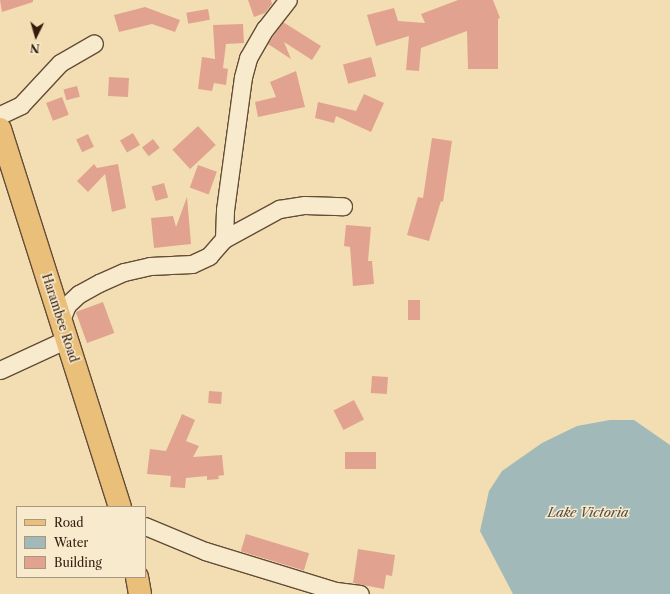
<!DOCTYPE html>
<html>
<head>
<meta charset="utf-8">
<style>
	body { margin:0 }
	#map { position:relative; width:670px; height:594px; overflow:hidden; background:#f2deb2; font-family:"Libre Caslon Text",serif }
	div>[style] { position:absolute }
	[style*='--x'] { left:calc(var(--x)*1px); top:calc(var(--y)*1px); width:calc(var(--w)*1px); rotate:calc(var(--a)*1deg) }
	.water>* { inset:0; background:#a1b9b8 }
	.building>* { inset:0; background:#e1a38f; transform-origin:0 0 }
	.roads { filter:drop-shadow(1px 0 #644c37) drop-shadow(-1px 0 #644c37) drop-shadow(0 1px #644c37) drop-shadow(0 -1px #644c37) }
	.minor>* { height:17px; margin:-8.5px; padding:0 8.5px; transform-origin:8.5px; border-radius:8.5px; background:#f7eacd }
	.major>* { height:22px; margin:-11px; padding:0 11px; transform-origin:11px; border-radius:11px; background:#e9bf79 }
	span { translate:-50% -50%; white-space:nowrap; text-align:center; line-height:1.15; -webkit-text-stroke:3px #f7eacd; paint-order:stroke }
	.street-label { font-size:12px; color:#341b0e }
	.water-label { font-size:13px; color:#554a41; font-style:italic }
	.legend { position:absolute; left:16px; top:506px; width:130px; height:72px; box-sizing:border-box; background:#f7eacd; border:1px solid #a99781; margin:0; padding:5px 7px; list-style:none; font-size:12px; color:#341b0e }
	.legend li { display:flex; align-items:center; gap:8px; height:20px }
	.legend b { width:20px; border:1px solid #a99781 }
	.north { position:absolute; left:16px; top:16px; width:40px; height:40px; -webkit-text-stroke:3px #f7eacd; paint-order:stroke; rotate:185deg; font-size:11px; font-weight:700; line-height:16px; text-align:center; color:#341b0e }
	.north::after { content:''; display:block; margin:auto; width:14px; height:18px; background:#341b0e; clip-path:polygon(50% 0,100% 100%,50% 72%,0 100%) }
</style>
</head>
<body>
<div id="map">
	<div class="water">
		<div style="clip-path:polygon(610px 420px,634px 420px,670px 445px,670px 594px,513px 594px,480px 531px,489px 491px,502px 471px,542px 443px,577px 426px)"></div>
	</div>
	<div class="building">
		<div style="clip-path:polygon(0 0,33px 0,33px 2px,2px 12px)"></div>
		<div style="clip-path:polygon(248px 0,271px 0,272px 4px,265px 13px,254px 17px)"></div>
		<div style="clip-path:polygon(458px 0,493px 0,500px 18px,498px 19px,498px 69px,468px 69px,467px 31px,421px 48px,419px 71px,406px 70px,409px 36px,376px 46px,367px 15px,394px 8px,398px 21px,425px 23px,421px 14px)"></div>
		<div style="clip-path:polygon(145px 7px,180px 20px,175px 32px,152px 24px,119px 32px,114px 15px)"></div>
		<div style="left:208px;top:9px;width:11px;height:22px;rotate:80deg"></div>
		<div style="clip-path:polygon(283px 22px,321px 46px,312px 60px,284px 42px,291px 59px,268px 44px)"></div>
		<div style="clip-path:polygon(243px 24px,244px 43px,226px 44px,223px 68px,228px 69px,226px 85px,214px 83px,212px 91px,198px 89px,202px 57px,215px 59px,213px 25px)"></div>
		<div style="left:371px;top:57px;width:20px;height:29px;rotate:75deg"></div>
		<div style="clip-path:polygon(296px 71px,305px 107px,258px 117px,255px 102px,276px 97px,270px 82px)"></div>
		<div style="left:109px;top:77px;width:20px;height:19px;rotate:3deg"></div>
		<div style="left:77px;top:86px;width:11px;height:14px;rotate:75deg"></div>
		<div style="clip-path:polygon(364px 94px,384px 103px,371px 132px,336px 116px,334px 123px,315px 118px,318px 102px,356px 111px)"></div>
		<div style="left:62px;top:97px;width:19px;height:17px;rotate:69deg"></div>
		<div style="left:198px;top:126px;width:26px;height:35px;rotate:47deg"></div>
		<div style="left:133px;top:133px;width:14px;height:15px;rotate:60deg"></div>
		<div style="left:88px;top:134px;width:14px;height:13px;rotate:65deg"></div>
		<div style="clip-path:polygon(432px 138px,452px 141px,443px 202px,441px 201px,429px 241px,407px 235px,418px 197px,423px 198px)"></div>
		<div style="left:153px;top:139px;width:11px;height:14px;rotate:52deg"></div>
		<div style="clip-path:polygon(94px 164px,97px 168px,118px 164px,126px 208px,112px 212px,105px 174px,88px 192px,77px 181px)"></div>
		<div style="left:198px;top:165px;width:20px;height:24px;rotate:20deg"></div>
		<div style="left:164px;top:183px;width:15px;height:13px;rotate:74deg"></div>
		<div style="clip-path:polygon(187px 197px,191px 244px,154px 248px,151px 218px,173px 216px,176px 227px)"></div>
		<div style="clip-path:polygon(346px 225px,371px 227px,368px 261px,372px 261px,374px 284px,353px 286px,350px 247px,344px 246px)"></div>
		<div style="left:408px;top:300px;width:12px;height:20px"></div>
		<div style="left:103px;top:302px;width:33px;height:29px;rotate:70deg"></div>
		<div style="left:372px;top:376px;width:16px;height:17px;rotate:4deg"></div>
		<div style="left:209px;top:391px;width:13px;height:12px;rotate:4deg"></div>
		<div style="left:354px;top:400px;width:22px;height:23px;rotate:63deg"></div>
		<div style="clip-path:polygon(182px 414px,195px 420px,186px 441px,199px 446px,193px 457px,222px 455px,224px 475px,218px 476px,219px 479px,207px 480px,207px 476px,186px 478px,185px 488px,170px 487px,171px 476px,147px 474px,150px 449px,166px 451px)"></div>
		<div style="left:345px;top:452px;width:31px;height:17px"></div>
		<div style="left:246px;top:534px;width:66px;height:18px;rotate:17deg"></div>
		<div style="clip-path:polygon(358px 549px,395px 555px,392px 576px,386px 575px,384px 589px,353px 583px)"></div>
	</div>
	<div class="roads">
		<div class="minor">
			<div style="--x:0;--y:115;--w:23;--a:-25"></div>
			<div style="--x:21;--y:105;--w:57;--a:-47.1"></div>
			<div style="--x:60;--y:63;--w:39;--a:-30"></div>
			<div style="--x:224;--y:239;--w:63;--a:-28.6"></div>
			<div style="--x:279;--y:209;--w:26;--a:-9"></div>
			<div style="--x:305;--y:205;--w:38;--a:2"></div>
			<div style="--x:61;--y:320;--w:16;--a:-68"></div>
			<div style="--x:67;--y:305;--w:16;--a:-43"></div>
			<div style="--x:79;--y:294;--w:23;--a:-29"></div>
			<div style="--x:99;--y:283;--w:27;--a:-24"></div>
			<div style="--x:124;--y:272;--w:27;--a:-13"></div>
			<div style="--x:150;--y:266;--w:42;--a:-2.7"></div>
			<div style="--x:192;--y:264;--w:19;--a:-25"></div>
			<div style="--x:209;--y:256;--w:23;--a:-49"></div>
			<div style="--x:224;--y:239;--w:29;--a:-88"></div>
			<div style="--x:225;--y:210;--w:134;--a:-82.3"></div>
			<div style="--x:243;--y:77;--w:20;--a:-75"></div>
			<div style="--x:248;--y:58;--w:34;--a:-60"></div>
			<div style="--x:265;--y:29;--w:37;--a:-52"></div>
			<div style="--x:0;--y:370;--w:74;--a:-24.8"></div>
			<div style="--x:145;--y:526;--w:65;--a:22.6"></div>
			<div style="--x:205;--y:551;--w:137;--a:17"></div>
			<div style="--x:336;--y:591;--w:24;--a:7"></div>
		</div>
		<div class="major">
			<div style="--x:0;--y:129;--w:397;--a:72.4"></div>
			<div style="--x:137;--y:577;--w:17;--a:80"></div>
		</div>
	</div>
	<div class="street-label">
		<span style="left:60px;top:318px;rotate:72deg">Harambee Road</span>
	</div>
	<div class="water-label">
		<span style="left:588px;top:512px">Lake Victoria</span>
	</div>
	<ul class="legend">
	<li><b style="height:5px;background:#e9bf79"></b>Road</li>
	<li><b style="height:11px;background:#a1b9b8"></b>Water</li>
	<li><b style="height:11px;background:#e1a38f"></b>Building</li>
	</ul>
	<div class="north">N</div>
</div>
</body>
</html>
